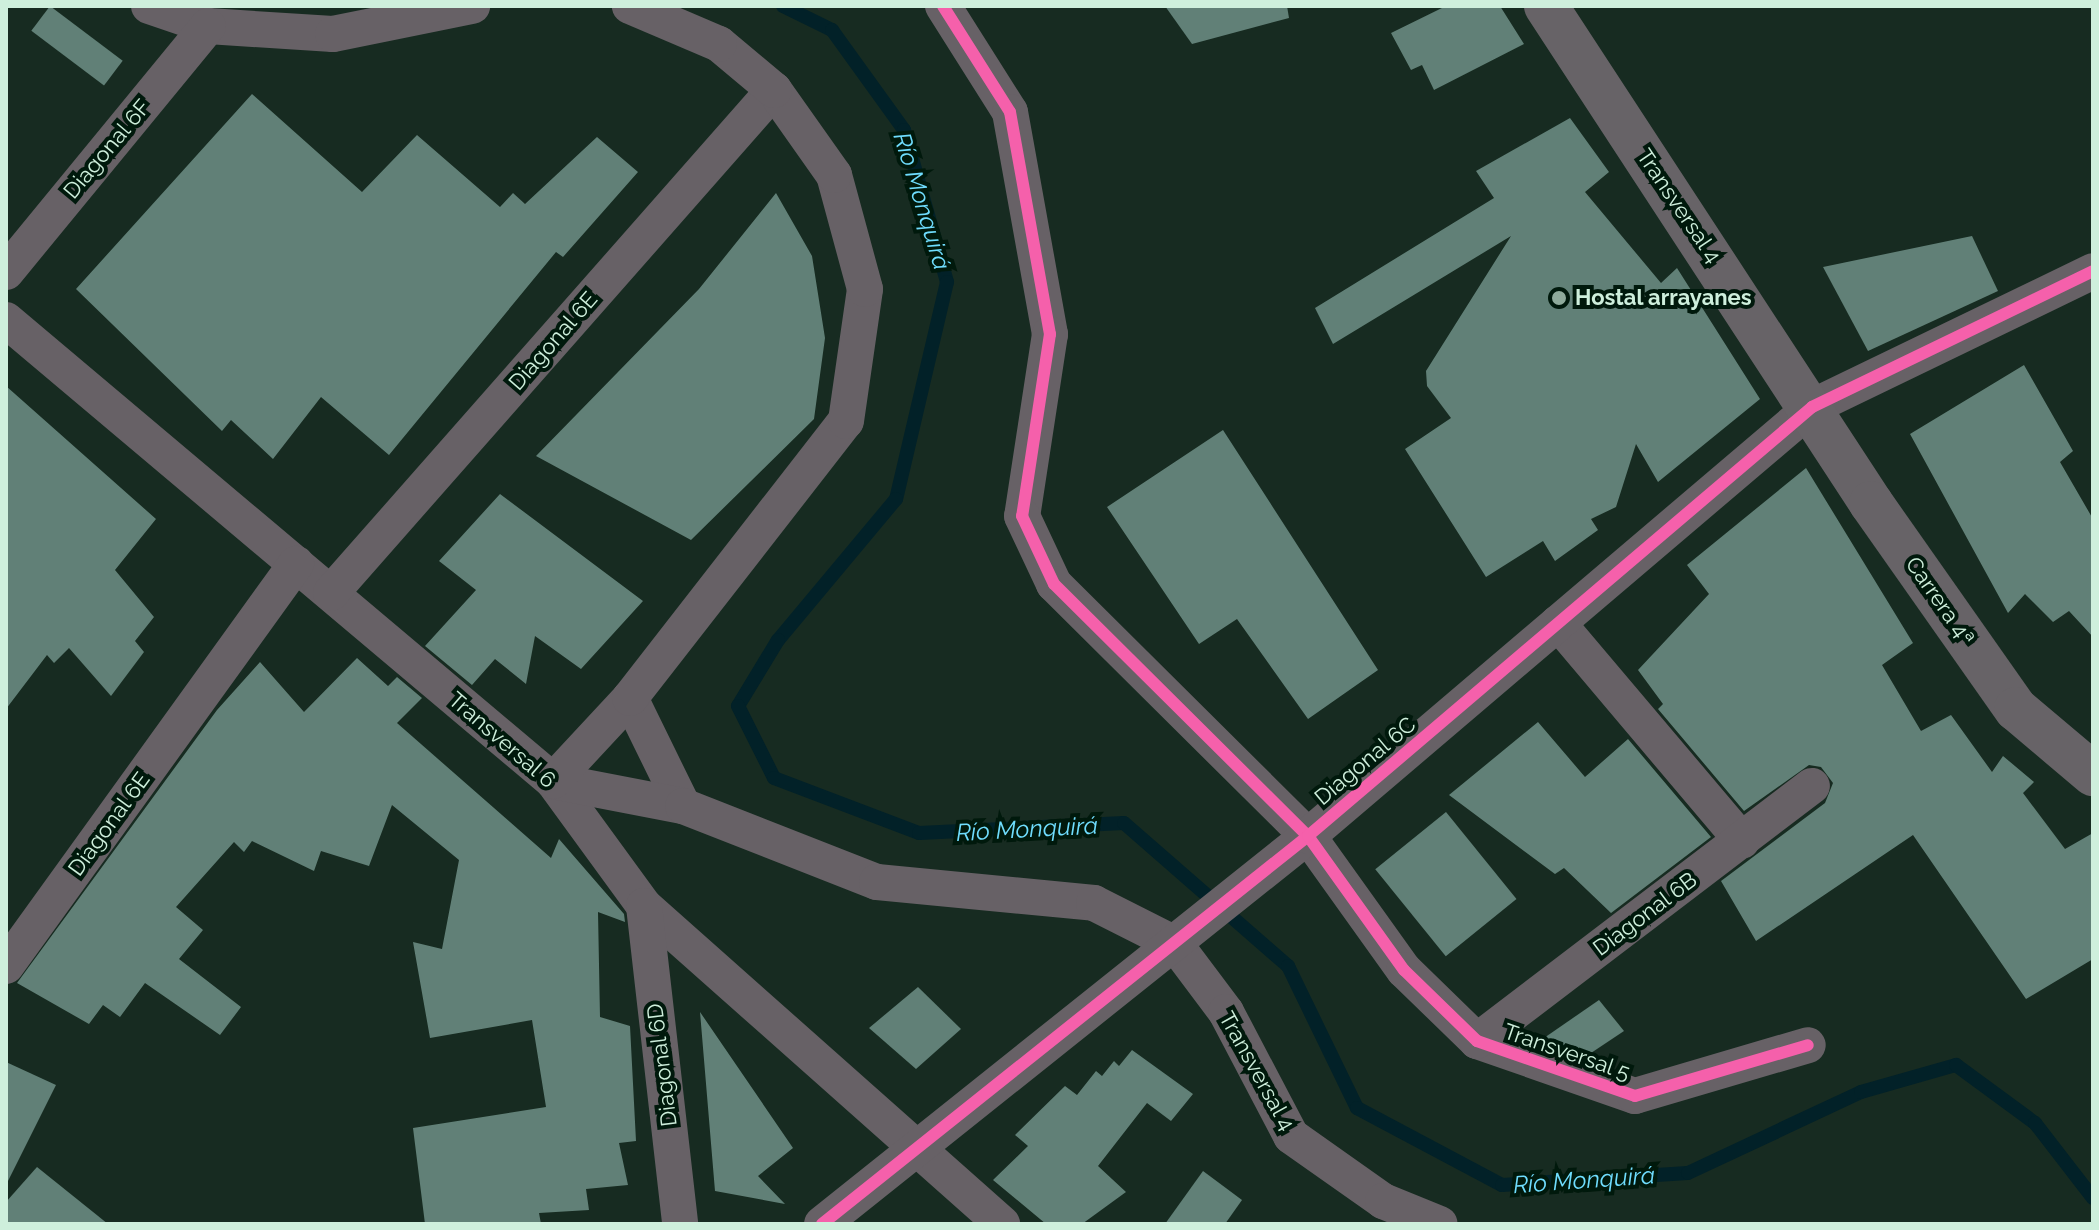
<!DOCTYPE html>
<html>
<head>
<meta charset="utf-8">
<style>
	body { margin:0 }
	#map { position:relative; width:2099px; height:1230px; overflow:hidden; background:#172b21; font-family:Raleway,sans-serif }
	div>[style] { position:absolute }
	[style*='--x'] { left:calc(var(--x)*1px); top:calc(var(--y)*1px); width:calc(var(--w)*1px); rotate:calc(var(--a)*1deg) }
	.stream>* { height:14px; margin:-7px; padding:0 7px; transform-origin:7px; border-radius:7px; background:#022128 }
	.building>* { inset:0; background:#618077; transform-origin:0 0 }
	.street>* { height:36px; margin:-18px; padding:0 18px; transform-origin:18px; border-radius:18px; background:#676166 }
	.secondary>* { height:44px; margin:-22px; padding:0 22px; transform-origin:22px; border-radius:22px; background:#676367 }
	.cycleway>* { height:12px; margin:-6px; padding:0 6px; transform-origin:6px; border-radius:6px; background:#f560ab }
	.dots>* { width:22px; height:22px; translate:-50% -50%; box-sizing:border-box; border:4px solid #00190c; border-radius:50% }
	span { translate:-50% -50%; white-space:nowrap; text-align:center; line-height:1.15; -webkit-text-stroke:8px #00190c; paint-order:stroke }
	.street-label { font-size:22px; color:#ceefdc }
	.poi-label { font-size:22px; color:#ceefdc; font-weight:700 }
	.left { translate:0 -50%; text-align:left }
	.water-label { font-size:24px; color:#6fddfe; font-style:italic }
	.frame { position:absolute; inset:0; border:8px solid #ceefdc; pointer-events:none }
</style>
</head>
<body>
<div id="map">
	<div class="stream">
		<div style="--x:783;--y:6;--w:55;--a:26.1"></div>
		<div style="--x:832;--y:30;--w:123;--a:54.2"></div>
		<div style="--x:904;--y:130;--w:158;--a:74.2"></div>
		<div style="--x:947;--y:282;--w:223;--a:103.2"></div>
		<div style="--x:896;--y:499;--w:184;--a:129.9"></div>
		<div style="--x:778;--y:640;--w:77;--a:121.2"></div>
		<div style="--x:738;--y:706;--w:80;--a:63.4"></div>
		<div style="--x:774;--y:778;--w:155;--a:20.8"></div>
		<div style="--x:919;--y:833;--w:205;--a:-2.8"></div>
		<div style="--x:1124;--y:823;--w:218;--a:41.1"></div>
		<div style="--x:1288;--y:966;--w:158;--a:64.1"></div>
		<div style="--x:1357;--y:1108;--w:164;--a:28"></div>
		<div style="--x:1502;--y:1185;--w:186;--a:-3.7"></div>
		<div style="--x:1688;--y:1173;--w:191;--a:-25.1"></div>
		<div style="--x:1861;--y:1092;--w:99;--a:-15.9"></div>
		<div style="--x:1956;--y:1065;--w:98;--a:36.3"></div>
		<div style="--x:2035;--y:1123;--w:95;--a:52.3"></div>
	</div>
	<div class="building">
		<div style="left:50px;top:6px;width:91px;height:31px;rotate:37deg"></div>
		<div style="clip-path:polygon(1165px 6px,1287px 6px,1289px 18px,1192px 44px)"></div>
		<div style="clip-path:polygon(1446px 6px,1500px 6px,1524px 44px,1434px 90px,1422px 65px,1411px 70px,1391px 33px)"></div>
		<div style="clip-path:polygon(252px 94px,362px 192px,417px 135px,500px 207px,513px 193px,525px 204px,597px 137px,638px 172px,563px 257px,556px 252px,389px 455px,321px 397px,273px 459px,231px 420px,222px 431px,76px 289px)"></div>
		<div style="clip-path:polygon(1570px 118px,1609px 172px,1585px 192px,1661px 283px,1677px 268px,1760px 399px,1658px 482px,1636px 444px,1616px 507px,1591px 519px,1598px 530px,1555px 561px,1543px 541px,1486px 577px,1405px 449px,1451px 418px,1427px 386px,1426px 371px,1511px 236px,1333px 344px,1315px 308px,1494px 198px,1476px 171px)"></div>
		<div style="clip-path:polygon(776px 193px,812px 256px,825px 338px,814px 419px,691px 540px,536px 456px,699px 289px)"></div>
		<div style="clip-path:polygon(1972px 236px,1998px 291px,1868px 351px,1823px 267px)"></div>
		<div style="clip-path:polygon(2024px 365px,2073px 451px,2060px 462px,2093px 519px,2093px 637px,2069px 611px,2053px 622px,2025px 594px,2008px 613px,1910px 434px)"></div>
		<div style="clip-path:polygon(6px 386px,156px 519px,115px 570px,154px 617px,135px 641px,144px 652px,111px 696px,69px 648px,54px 663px,47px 655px,6px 709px)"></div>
		<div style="clip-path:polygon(1223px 430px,1378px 670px,1308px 719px,1237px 619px,1199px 644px,1107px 507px)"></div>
		<div style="clip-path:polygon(1806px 468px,1913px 643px,1882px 665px,1921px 731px,1951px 715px,1992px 772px,2003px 756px,2034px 782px,2023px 793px,2065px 849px,2093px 833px,2093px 959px,2026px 999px,1913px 835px,1756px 941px,1721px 881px,1825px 803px,1833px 783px,1821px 767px,1809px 765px,1744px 811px,1658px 709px,1663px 704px,1638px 670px,1709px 594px,1687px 565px)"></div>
		<div style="clip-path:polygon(500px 494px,643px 601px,581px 669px,535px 636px,526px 684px,495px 659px,472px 685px,425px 646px,476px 590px,439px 561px)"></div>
		<div style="clip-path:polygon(357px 658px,388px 686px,397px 677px,422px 698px,397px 723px,551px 858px,559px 839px,624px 914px,625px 922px,598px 912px,600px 1017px,630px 1026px,636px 1141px,619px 1143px,628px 1185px,586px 1189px,589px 1210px,539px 1213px,541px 1224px,425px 1224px,413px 1128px,546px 1107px,532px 1020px,430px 1038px,413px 942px,442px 949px,459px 860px,392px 805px,369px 866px,321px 851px,314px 871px,252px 841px,244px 852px,234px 842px,176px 907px,203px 930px,179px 959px,241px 1007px,220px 1035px,145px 983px,120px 1017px,103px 1005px,89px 1024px,17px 983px,217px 710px,260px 662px,304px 712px)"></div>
		<div style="clip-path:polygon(1538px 722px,1585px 777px,1628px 739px,1711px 837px,1611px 913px,1564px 868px,1555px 874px,1449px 795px)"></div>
		<div style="left:1446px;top:812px;width:112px;height:91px;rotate:51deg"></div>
		<div style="clip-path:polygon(918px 987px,961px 1029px,916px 1069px,869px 1028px)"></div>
		<div style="clip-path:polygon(1599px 1000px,1624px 1031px,1588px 1055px,1544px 1038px)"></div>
		<div style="clip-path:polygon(700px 1012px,793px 1148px,758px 1176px,785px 1204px,715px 1191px)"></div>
		<div style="clip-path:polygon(1132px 1050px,1193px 1094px,1171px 1121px,1147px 1103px,1098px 1166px,1126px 1192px,1082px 1224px,1046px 1224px,993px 1180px,1028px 1146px,1015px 1135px,1065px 1086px,1077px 1095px,1096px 1071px,1102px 1076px,1114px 1061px,1119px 1066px)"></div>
		<div style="clip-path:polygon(6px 1062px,56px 1085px,6px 1185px)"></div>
		<div style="clip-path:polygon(37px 1167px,108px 1224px,6px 1224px,6px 1202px)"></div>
		<div style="clip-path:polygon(1203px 1171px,1242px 1200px,1225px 1224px,1165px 1224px)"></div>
	</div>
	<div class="street">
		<div style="--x:149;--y:6;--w:62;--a:18.7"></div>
		<div style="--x:208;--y:26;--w:125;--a:3.7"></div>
		<div style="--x:333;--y:34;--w:142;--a:-11.4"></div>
		<div style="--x:943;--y:6;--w:125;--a:57.7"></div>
		<div style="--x:1010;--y:112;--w:226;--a:79.8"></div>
		<div style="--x:1050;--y:334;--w:184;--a:98.7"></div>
		<div style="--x:1022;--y:516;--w:75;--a:64.8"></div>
		<div style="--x:1054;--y:584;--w:358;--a:44.8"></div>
		<div style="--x:1308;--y:836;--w:165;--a:54.4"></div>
		<div style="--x:1404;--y:970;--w:102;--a:44.2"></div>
		<div style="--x:1477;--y:1041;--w:167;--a:19.2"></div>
		<div style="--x:1635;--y:1096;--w:180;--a:-16.4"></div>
		<div style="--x:6;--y:272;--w:318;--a:-50.6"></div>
		<div style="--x:6;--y:320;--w:715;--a:40.12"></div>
		<div style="--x:553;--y:781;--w:155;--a:53.9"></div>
		<div style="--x:644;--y:906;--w:479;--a:41.6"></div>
		<div style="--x:331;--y:593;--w:670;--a:-48.63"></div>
		<div style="--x:1558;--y:623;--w:285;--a:49.8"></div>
		<div style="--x:630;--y:698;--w:120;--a:63.9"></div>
		<div style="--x:553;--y:781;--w:132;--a:10.9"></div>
		<div style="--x:683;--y:806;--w:208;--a:21.4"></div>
		<div style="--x:877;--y:882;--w:218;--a:5.5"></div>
		<div style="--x:1094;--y:903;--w:91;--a:26.8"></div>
		<div style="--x:1175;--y:944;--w:85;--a:53.1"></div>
		<div style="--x:1226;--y:1012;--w:140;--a:62.3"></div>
		<div style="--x:1291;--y:1136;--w:113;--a:35.2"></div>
		<div style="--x:1383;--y:1201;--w:61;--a:22"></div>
		<div style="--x:553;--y:781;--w:113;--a:-47.1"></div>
		<div style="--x:630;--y:698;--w:351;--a:-52.1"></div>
		<div style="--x:846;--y:421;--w:133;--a:-81.8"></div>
		<div style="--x:865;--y:289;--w:118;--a:-105.2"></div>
		<div style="--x:834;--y:175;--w:104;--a:-125.2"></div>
		<div style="--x:774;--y:90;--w:72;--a:-140.1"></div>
		<div style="--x:719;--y:44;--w:97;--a:-156.9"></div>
		<div style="--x:644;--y:906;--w:320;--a:83.5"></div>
		<div style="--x:6;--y:966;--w:496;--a:-54.2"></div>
		<div style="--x:1477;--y:1041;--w:421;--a:-37.3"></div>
		<div style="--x:822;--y:1224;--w:622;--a:-38.6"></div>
		<div style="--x:1308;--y:836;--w:662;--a:-40.4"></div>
		<div style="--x:1812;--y:407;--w:312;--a:-25.8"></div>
	</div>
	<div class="secondary">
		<div style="--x:1546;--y:6;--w:594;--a:56.82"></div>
		<div style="--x:1871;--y:503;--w:252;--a:54.9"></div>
		<div style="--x:2016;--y:709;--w:101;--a:40.2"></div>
	</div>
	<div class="cycleway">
		<div style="--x:943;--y:6;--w:125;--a:57.7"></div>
		<div style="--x:1010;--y:112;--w:226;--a:79.8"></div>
		<div style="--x:1050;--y:334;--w:184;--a:98.7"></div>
		<div style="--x:1022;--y:516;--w:75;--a:64.8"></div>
		<div style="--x:1054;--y:584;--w:358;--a:44.8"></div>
		<div style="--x:1308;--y:836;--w:165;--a:54.4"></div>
		<div style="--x:1404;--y:970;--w:102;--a:44.2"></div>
		<div style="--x:1477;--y:1041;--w:167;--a:19.2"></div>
		<div style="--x:1635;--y:1096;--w:180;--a:-16.4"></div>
		<div style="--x:822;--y:1224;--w:622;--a:-38.6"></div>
		<div style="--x:1308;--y:836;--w:662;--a:-40.4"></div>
		<div style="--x:1812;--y:407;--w:312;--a:-25.8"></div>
	</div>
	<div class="dots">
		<div style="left:1559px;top:298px;background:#8eaa9b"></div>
	</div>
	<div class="street-label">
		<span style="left:107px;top:149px;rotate:-50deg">Diagonal 6F</span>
		<span style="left:1679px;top:206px;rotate:56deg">Transversal 4</span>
		<span style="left:553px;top:341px;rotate:-49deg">Diagonal 6E</span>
		<span style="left:1940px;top:601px;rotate:55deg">Carrera 4ª</span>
		<span style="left:502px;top:740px;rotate:41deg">Transversal 6</span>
		<span style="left:1365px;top:761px;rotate:-40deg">Diagonal 6C</span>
		<span style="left:109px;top:824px;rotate:-54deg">Diagonal 6E</span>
		<span style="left:1645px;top:914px;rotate:-37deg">Diagonal 6B</span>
		<span style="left:1567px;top:1052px;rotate:19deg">Transversal 5</span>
		<span style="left:662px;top:1065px;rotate:-97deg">Diagonal 6D</span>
		<span style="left:1257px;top:1071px;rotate:61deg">Transversal 4</span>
	</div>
	<div class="poi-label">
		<span class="left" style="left:1575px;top:298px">Hostal arrayanes</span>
	</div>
	<div class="water-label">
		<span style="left:922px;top:201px;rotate:73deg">Río Monquirá</span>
		<span style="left:1027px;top:829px;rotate:-3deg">Río Monquirá</span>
		<span style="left:1584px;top:1180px;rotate:-4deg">Río Monquirá</span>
	</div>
	<div class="frame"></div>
</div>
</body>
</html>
